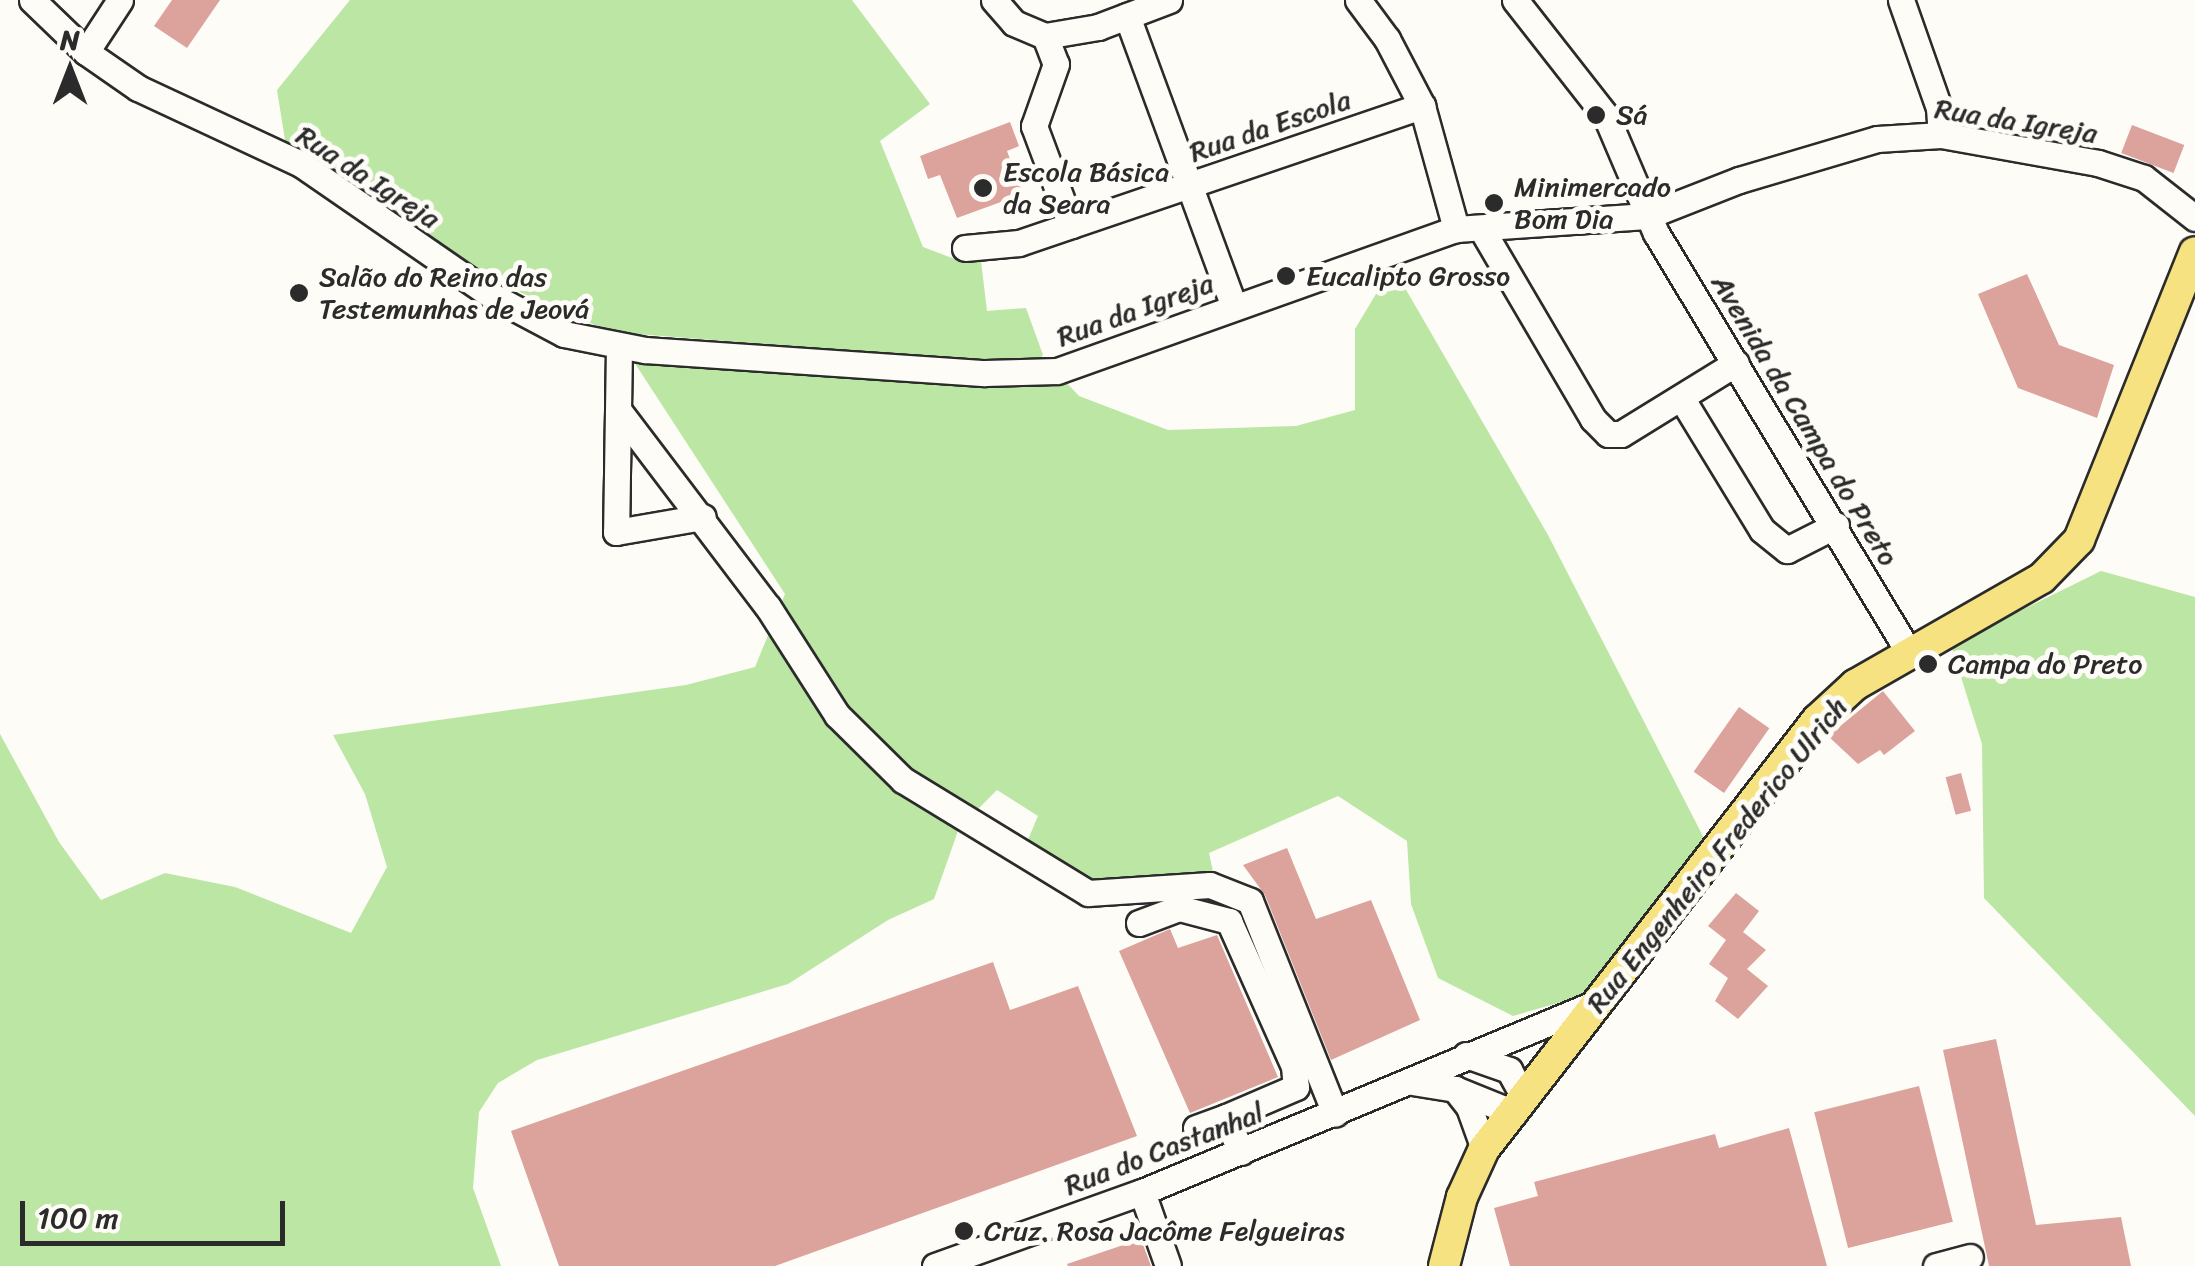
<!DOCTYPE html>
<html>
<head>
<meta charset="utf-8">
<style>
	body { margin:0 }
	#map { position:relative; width:2195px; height:1266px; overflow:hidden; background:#fdfcf7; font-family:Sriracha,sans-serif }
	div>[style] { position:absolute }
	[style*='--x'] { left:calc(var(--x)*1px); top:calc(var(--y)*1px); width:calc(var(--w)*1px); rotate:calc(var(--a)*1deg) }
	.green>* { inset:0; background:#bbe6a3 }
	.building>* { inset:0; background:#dca29c; transform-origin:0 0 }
	.roads { filter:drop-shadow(2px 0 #2b2b2b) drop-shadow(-2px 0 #2b2b2b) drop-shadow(0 2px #2b2b2b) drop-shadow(0 -2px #2b2b2b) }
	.minor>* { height:25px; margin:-12.5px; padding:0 12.5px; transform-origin:12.5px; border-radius:12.5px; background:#fdfcf7 }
	.major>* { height:30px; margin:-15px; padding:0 15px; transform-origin:15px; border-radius:15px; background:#f7e281 }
	.dots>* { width:28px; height:28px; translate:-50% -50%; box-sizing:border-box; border:5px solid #fdfcf7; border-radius:50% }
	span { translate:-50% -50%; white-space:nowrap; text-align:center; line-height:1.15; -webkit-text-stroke:10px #fdfcf7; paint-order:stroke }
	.poi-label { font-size:28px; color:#2b2b2b }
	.left { translate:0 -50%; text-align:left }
	.street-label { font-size:28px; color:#2b2b2b }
	.north { position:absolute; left:20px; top:20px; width:100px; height:100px; -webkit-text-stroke:8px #fdfcf7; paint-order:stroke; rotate:0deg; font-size:28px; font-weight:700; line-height:40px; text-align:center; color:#2b2b2b }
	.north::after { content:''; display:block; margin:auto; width:35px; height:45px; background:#2b2b2b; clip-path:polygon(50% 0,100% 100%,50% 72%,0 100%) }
	.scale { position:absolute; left:20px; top:1201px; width:265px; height:45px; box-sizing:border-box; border:5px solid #2b2b2b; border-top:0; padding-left:12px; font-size:30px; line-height:35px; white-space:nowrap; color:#2b2b2b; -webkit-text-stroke:8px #fdfcf7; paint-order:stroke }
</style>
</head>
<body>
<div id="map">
	<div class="green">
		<div style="clip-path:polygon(350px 0,852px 0,930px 104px,880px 141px,923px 247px,960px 261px,981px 261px,987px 311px,1026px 308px,1043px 355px,1034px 365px,611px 332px,486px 277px,286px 146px,277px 90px)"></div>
		<div style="clip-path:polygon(1405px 288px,1548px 535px,1707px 844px,1582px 996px,1513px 1016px,1438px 978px,1411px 904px,1407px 841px,1338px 796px,1209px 853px,1214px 876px,1158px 883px,1074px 877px,1027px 842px,1038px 816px,997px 790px,959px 828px,934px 899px,888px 920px,788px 984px,537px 1060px,498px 1083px,479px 1112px,473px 1188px,501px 1266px,0 1266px,0 734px,59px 842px,101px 900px,165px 873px,235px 887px,351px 933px,387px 867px,365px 794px,333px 735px,686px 685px,755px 667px,785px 594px,634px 362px,967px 384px,1062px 378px,1079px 396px,1168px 430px,1296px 426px,1355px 410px,1355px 329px,1376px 294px)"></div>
		<div style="clip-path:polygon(2101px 571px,2195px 597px,2195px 1116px,1984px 898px,1982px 744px,1951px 645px)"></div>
	</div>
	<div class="building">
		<div style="clip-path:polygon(172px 0,220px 0,187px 48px,154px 26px)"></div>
		<div style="clip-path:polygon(1010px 122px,1019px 146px,1007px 151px,1023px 194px,957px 218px,940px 175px,928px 179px,920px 156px)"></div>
		<div style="left:2132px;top:125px;width:56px;height:30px;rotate:21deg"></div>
		<div style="clip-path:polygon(2027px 274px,2059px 345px,2114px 365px,2097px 418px,2018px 388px,1978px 294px)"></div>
		<div style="clip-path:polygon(1883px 691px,1915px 731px,1884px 755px,1880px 750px,1858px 764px,1828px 736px)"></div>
		<div style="left:1739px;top:707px;width:37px;height:79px;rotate:35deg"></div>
		<div style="left:1961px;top:773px;width:39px;height:16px;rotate:75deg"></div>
		<div style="clip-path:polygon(1287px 848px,1316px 919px,1371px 900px,1420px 1020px,1331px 1060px,1265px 895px,1243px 865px)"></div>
		<div style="clip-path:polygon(1736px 893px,1759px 911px,1743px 932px,1766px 950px,1747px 969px,1768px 986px,1738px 1019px,1715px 1001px,1728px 978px,1709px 964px,1726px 940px,1708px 926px)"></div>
		<div style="clip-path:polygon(1170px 929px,1178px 948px,1217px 935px,1278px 1077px,1190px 1113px,1119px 951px)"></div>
		<div style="clip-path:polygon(993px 962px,1010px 1010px,1078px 986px,1137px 1136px,775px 1266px,559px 1266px,511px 1131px)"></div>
		<div style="clip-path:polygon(1996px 1039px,2036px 1225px,2121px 1217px,2131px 1266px,1989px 1266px,1943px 1050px)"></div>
		<div style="left:1919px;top:1086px;width:140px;height:108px;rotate:76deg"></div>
		<div style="clip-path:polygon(1789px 1128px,1827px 1266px,1510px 1266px,1494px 1208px,1538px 1196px,1534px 1182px,1715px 1134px,1719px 1148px)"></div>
		<div style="clip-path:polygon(1141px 1239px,1151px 1266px,1068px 1266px,1067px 1264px)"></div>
	</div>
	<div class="roads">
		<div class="minor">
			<div style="--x:32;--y:0;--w:75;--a:43.9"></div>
			<div style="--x:86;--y:52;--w:63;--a:34.7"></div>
			<div style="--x:138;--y:88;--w:180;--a:25"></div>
			<div style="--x:301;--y:164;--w:234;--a:34.6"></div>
			<div style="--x:494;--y:297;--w:79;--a:27.9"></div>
			<div style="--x:564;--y:334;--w:83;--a:11.2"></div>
			<div style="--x:645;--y:350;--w:341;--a:3.9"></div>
			<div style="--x:985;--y:373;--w:72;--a:-1.6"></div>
			<div style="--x:1057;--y:371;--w:424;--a:-19.6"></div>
			<div style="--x:1456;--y:229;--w:191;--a:-3.9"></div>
			<div style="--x:1647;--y:216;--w:99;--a:-21.4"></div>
			<div style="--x:1739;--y:180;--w:144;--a:-16.5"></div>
			<div style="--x:1877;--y:139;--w:64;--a:-3.6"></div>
			<div style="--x:1941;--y:135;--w:159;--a:10.1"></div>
			<div style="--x:2098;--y:163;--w:48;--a:18.1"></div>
			<div style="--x:2144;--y:178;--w:65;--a:38.1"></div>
			<div style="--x:994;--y:0;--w:30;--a:49"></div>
			<div style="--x:1014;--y:23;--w:34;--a:23"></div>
			<div style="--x:1045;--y:36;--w:30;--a:69"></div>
			<div style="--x:1056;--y:64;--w:66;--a:109.5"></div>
			<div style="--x:1034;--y:126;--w:106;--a:69.5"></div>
			<div style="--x:1358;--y:0;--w:49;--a:53.4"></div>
			<div style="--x:1387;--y:39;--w:76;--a:62.4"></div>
			<div style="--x:1422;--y:106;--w:128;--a:74.5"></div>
			<div style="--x:1515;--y:0;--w:147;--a:51.9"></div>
			<div style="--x:1606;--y:116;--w:127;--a:66.9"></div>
			<div style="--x:1656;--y:233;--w:493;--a:58.9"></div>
			<div style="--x:1901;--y:0;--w:114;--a:70.6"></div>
			<div style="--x:1939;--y:108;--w:27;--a:86"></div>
			<div style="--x:1127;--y:16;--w:310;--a:69.8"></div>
			<div style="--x:1045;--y:36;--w:54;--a:-9.6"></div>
			<div style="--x:1098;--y:27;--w:76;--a:-20.8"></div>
			<div style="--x:86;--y:52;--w:62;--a:-56.8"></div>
			<div style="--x:1481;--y:228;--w:221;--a:59.6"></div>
			<div style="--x:1593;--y:419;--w:21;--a:45"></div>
			<div style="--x:1608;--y:434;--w:13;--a:0"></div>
			<div style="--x:1621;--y:434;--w:135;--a:-31.7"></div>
			<div style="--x:965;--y:248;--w:54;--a:-5.3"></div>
			<div style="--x:1019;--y:243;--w:426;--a:-18.8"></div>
			<div style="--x:619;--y:347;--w:185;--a:90.9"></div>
			<div style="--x:616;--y:532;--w:88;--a:-9.8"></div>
			<div style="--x:1682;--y:399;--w:153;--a:58.6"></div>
			<div style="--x:1762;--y:530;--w:32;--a:39"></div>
			<div style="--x:1787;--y:550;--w:55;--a:-27"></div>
			<div style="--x:619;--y:411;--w:246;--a:52.8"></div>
			<div style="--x:768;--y:607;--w:128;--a:57.4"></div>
			<div style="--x:837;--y:715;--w:93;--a:44.6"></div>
			<div style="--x:903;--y:780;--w:217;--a:31.4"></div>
			<div style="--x:1088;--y:893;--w:122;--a:-3.8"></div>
			<div style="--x:1210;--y:885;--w:43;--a:21.8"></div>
			<div style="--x:1250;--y:901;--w:229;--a:68.2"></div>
			<div style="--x:1139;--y:923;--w:43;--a:-20.6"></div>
			<div style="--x:1179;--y:908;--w:52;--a:14.6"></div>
			<div style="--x:1229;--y:921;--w:159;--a:65.9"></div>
			<div style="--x:1294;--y:1066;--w:21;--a:85"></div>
			<div style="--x:1296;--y:1087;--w:76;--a:156.8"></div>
			<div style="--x:1226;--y:1117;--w:38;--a:67"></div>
			<div style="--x:1466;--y:1055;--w:46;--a:19.2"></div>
			<div style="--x:1509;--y:1070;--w:33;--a:61"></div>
			<div style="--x:1412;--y:1082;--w:44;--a:9.2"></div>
			<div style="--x:1455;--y:1089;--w:23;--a:52"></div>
			<div style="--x:1469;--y:1107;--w:45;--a:70.3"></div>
			<div style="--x:1455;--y:1089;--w:64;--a:22.1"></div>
			<div style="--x:1196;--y:1128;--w:32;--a:-20"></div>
			<div style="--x:1142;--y:1192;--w:78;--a:70.6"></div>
			<div style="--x:935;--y:1266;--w:220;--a:-19.7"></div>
			<div style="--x:1142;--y:1192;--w:494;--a:-22.6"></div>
			<div style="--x:1936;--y:1266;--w:35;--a:-15"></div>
		</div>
		<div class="major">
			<div style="--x:1444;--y:1266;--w:71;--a:-75.4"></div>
			<div style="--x:1462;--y:1197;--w:53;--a:-65.4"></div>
			<div style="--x:1484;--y:1149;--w:543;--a:-52.18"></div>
			<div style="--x:1817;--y:720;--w:52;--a:-42.6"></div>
			<div style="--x:1855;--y:685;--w:215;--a:-29.8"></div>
			<div style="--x:2042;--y:578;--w:53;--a:-45.8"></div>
			<div style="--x:2079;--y:540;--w:310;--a:-68.1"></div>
		</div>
	</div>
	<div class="dots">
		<div style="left:1596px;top:115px;background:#2b2b2b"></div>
		<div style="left:983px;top:188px;background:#2b2b2b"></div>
		<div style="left:1494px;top:203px;background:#2b2b2b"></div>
		<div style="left:1286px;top:276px;background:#2b2b2b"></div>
		<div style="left:299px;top:293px;background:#2b2b2b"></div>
		<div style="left:1928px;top:664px;background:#2b2b2b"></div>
		<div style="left:964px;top:1231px;background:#2b2b2b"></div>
	</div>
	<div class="poi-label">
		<span class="left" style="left:1616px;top:115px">Sá</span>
		<span class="left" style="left:1003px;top:188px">Escola Básica<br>da Seara</span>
		<span class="left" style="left:1514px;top:203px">Minimercado<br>Bom Dia</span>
		<span class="left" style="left:1306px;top:276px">Eucalipto Grosso</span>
		<span class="left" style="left:319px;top:293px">Salão do Reino das<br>Testemunhas de Jeová</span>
		<span class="left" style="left:1948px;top:664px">Campa do Preto</span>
		<span class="left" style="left:984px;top:1231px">Cruz. Rosa Jacôme Felgueiras</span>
	</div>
	<div class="street-label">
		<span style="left:2016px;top:121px;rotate:9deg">Rua da Igreja</span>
		<span style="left:1270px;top:126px;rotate:-19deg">Rua da Escola</span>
		<span style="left:368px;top:177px;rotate:33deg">Rua da Igreja</span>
		<span style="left:1135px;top:310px;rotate:-20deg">Rua da Igreja</span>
		<span style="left:1805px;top:420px;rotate:59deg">Avenida da Campa do Preto</span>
		<span style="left:1717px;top:855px;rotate:-51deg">Rua Engenheiro Frederico Ulrich</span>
		<span style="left:1164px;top:1149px;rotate:-21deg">Rua do Castanhal</span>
	</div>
	<div class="north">N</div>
	<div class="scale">100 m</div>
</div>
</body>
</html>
